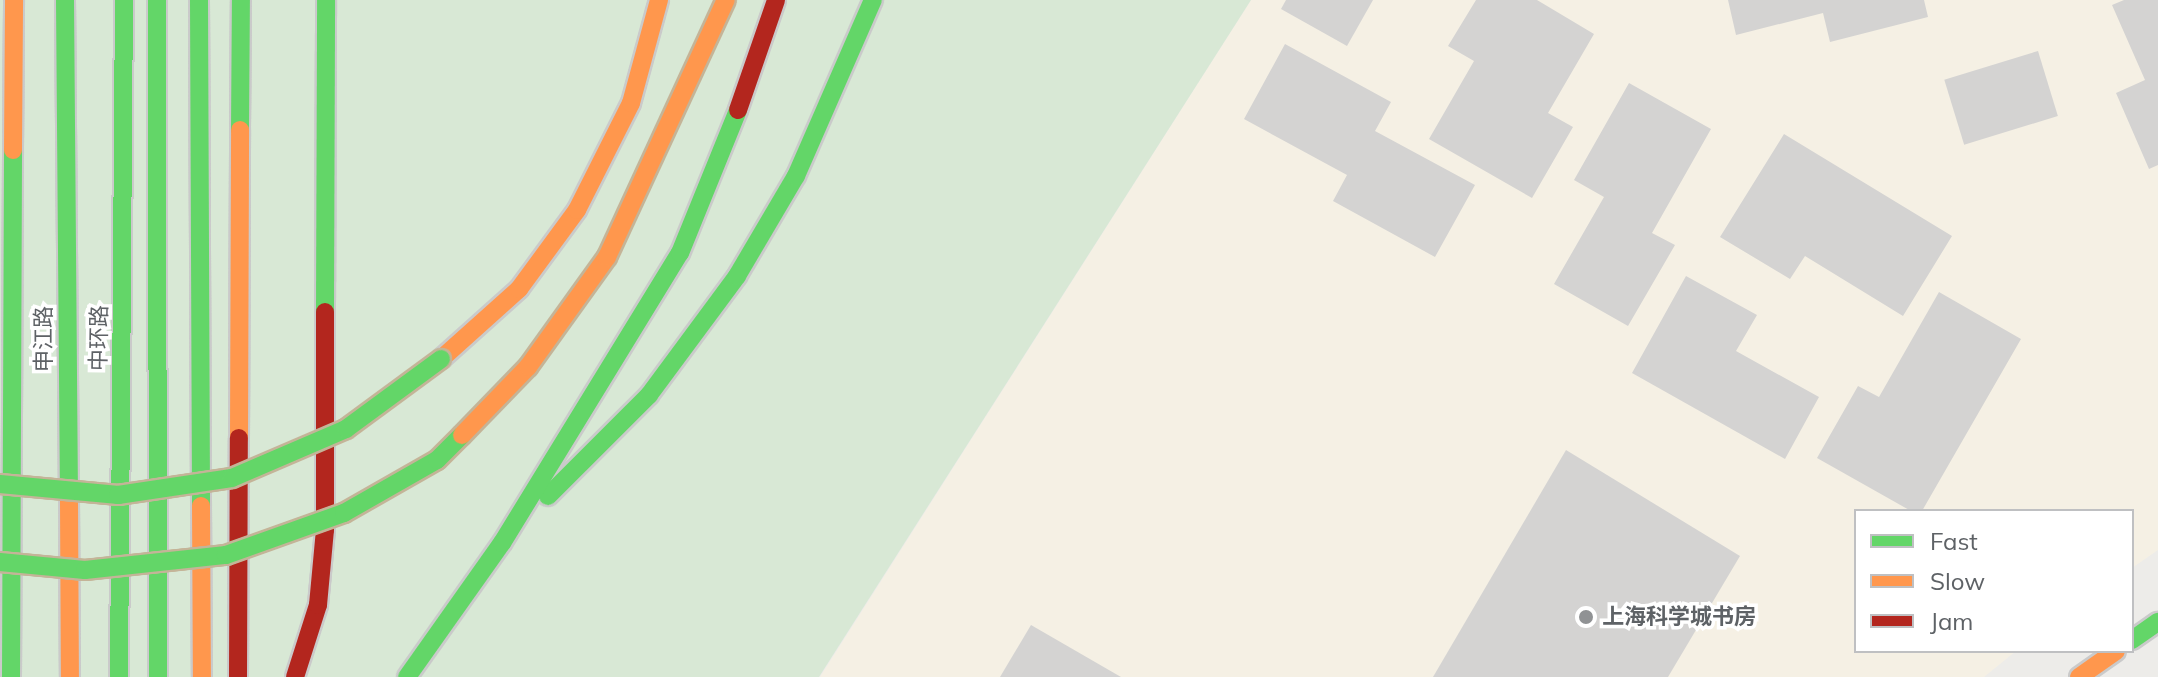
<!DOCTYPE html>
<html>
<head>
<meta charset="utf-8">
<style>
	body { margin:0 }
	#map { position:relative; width:2158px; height:677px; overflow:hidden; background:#edece9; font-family:Mulish,"Noto Sans SC",sans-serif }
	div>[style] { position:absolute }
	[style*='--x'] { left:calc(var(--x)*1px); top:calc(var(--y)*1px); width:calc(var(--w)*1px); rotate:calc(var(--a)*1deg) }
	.commercial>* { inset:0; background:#f5f0e4 }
	.green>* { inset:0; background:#d8e8d5 }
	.building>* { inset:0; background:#d4d3d2; transform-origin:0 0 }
	.roads { filter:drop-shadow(2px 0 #cacaca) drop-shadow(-2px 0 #cacaca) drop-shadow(0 2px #cacaca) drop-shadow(0 -2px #cacaca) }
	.fast>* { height:18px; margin:-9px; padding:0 9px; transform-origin:9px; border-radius:9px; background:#63d668 }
	.slow>* { height:18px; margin:-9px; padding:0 9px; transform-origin:9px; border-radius:9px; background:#ff974d }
	.jam>* { height:18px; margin:-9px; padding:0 9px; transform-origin:9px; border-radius:9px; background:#b3261e }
	.bridges { filter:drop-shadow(2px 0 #c4b498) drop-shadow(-2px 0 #c4b498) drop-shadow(0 2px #c4b498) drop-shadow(0 -2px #c4b498) }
	.fast-bridge>* { height:18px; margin:-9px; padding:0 9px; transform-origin:9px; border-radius:9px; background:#63d668 }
	.slow-bridge>* { height:18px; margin:-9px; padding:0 9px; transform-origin:9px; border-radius:9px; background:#ff974d }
	.dots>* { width:22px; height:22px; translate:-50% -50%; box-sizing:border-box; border:4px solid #fff; border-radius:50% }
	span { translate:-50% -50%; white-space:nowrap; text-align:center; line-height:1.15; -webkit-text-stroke:7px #fff; paint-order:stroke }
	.street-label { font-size:22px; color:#5e6266 }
	.poi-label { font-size:22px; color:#5e6266; font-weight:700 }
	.left { translate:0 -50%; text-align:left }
	.legend { position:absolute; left:1854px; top:509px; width:280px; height:144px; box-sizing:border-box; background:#fff; border:2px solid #bfc0c2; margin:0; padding:10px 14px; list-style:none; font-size:24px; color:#5e6266 }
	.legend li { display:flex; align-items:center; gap:16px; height:40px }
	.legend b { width:40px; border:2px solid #bfc0c2 }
</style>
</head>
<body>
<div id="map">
	<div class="commercial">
		<div style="clip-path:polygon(1251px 0,2158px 0,2158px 550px,2132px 568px,2132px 511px,1856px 511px,1856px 651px,2016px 651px,1984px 677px,820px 677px)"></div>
	</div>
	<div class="green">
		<div style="clip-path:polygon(0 0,1251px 0,819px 677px,0 677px)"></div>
	</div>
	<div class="building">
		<div style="clip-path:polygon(1286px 0,1373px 0,1347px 46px,1281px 9px)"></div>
		<div style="clip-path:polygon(1476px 0,1537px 0,1594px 34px,1548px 113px,1573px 127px,1532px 198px,1429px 139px,1474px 61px,1448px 46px)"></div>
		<div style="clip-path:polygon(1728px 0,1924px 0,1928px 17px,1830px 42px,1823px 13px,1736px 35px)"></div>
		<div style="clip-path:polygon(2124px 0,2158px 0,2158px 165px,2149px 169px,2116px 93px,2145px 80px,2112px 5px)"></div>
		<div style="clip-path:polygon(1285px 44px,1391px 102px,1375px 131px,1475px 185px,1435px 257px,1333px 201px,1347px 175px,1244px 119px)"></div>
		<div style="left:2038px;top:51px;width:68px;height:98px;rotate:73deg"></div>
		<div style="clip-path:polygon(1629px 83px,1711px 129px,1652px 233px,1675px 245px,1628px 326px,1554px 284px,1604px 197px,1574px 180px)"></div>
		<div style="clip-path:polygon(1784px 134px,1952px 236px,1903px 316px,1805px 256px,1790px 279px,1720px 237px)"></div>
		<div style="clip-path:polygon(1686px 276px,1757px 315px,1736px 351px,1819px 397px,1785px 459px,1632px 373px)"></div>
		<div style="clip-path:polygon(1939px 292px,2021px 339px,1922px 511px,1911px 511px,1817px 458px,1858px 386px,1879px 397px)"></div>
		<div style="clip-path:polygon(1566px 450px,1740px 556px,1668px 677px,1433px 677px)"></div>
		<div style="clip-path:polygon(1031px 625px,1121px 677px,1000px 677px)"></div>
	</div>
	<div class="roads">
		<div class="fast">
			<div style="--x:65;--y:0;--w:501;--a:89.54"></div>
			<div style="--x:157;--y:0;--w:677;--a:89.92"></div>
			<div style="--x:199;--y:0;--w:506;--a:89.77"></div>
			<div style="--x:240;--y:130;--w:130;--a:-89.6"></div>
			<div style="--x:325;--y:312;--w:312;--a:-89.8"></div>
			<div style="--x:548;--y:496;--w:143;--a:-45"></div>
			<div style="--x:649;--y:395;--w:148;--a:-53.5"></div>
			<div style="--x:737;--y:276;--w:116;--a:-59.5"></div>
			<div style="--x:796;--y:176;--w:192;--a:-66.4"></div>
			<div style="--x:2132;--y:640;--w:32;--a:-35"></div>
			<div style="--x:11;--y:677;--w:527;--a:-89.78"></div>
			<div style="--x:119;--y:677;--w:677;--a:-89.58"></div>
			<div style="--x:407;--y:677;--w:164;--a:-54.7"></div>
			<div style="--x:502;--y:543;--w:340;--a:-58.5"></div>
			<div style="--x:680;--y:253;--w:154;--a:-67.9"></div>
		</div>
		<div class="slow">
			<div style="--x:13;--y:150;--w:150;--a:-89.6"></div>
			<div style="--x:441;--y:359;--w:105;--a:-41.9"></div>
			<div style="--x:519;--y:289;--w:98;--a:-53.7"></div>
			<div style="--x:577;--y:210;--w:120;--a:-63.2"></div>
			<div style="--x:631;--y:103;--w:107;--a:-74.8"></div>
			<div style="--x:239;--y:438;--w:308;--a:-89.8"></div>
			<div style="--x:69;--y:501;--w:176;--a:89.7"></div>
			<div style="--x:201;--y:506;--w:171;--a:89.7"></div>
			<div style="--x:2079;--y:677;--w:45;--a:-35.1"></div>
		</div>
		<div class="jam">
			<div style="--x:738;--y:110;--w:116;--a:-70.9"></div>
			<div style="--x:238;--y:677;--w:239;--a:-89.8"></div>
			<div style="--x:295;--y:677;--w:76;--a:-72.3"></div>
			<div style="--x:318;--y:605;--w:75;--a:-84.7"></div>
			<div style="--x:325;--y:530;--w:218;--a:-90"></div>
		</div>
	</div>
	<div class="bridges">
		<div class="fast-bridge">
			<div style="--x:0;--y:484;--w:119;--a:5.3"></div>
			<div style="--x:118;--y:495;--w:115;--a:-8.5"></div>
			<div style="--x:232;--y:478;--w:124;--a:-23.3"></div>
			<div style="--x:346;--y:429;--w:118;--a:-36.4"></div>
			<div style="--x:0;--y:562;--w:85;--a:5.4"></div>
			<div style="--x:85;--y:570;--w:142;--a:-6.1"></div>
			<div style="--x:226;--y:555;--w:125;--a:-19.6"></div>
			<div style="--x:344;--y:513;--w:107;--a:-29.7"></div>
			<div style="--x:437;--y:460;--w:35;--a:-45"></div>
		</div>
		<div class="slow-bridge">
			<div style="--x:462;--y:435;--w:95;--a:-45.9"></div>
			<div style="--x:528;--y:367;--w:135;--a:-54.3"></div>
			<div style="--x:607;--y:257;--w:283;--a:-65.2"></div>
		</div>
	</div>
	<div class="dots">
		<div style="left:1586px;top:617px;background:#909294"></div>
	</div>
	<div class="street-label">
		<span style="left:99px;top:338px;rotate:-89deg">中环路</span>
		<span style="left:44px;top:339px;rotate:-90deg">申江路</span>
	</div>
	<div class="poi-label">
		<span class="left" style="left:1602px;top:617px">上海科学城书房</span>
	</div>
	<ul class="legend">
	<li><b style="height:10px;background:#63d668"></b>Fast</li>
	<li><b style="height:10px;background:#ff974d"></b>Slow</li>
	<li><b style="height:10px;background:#b3261e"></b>Jam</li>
	</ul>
</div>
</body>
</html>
